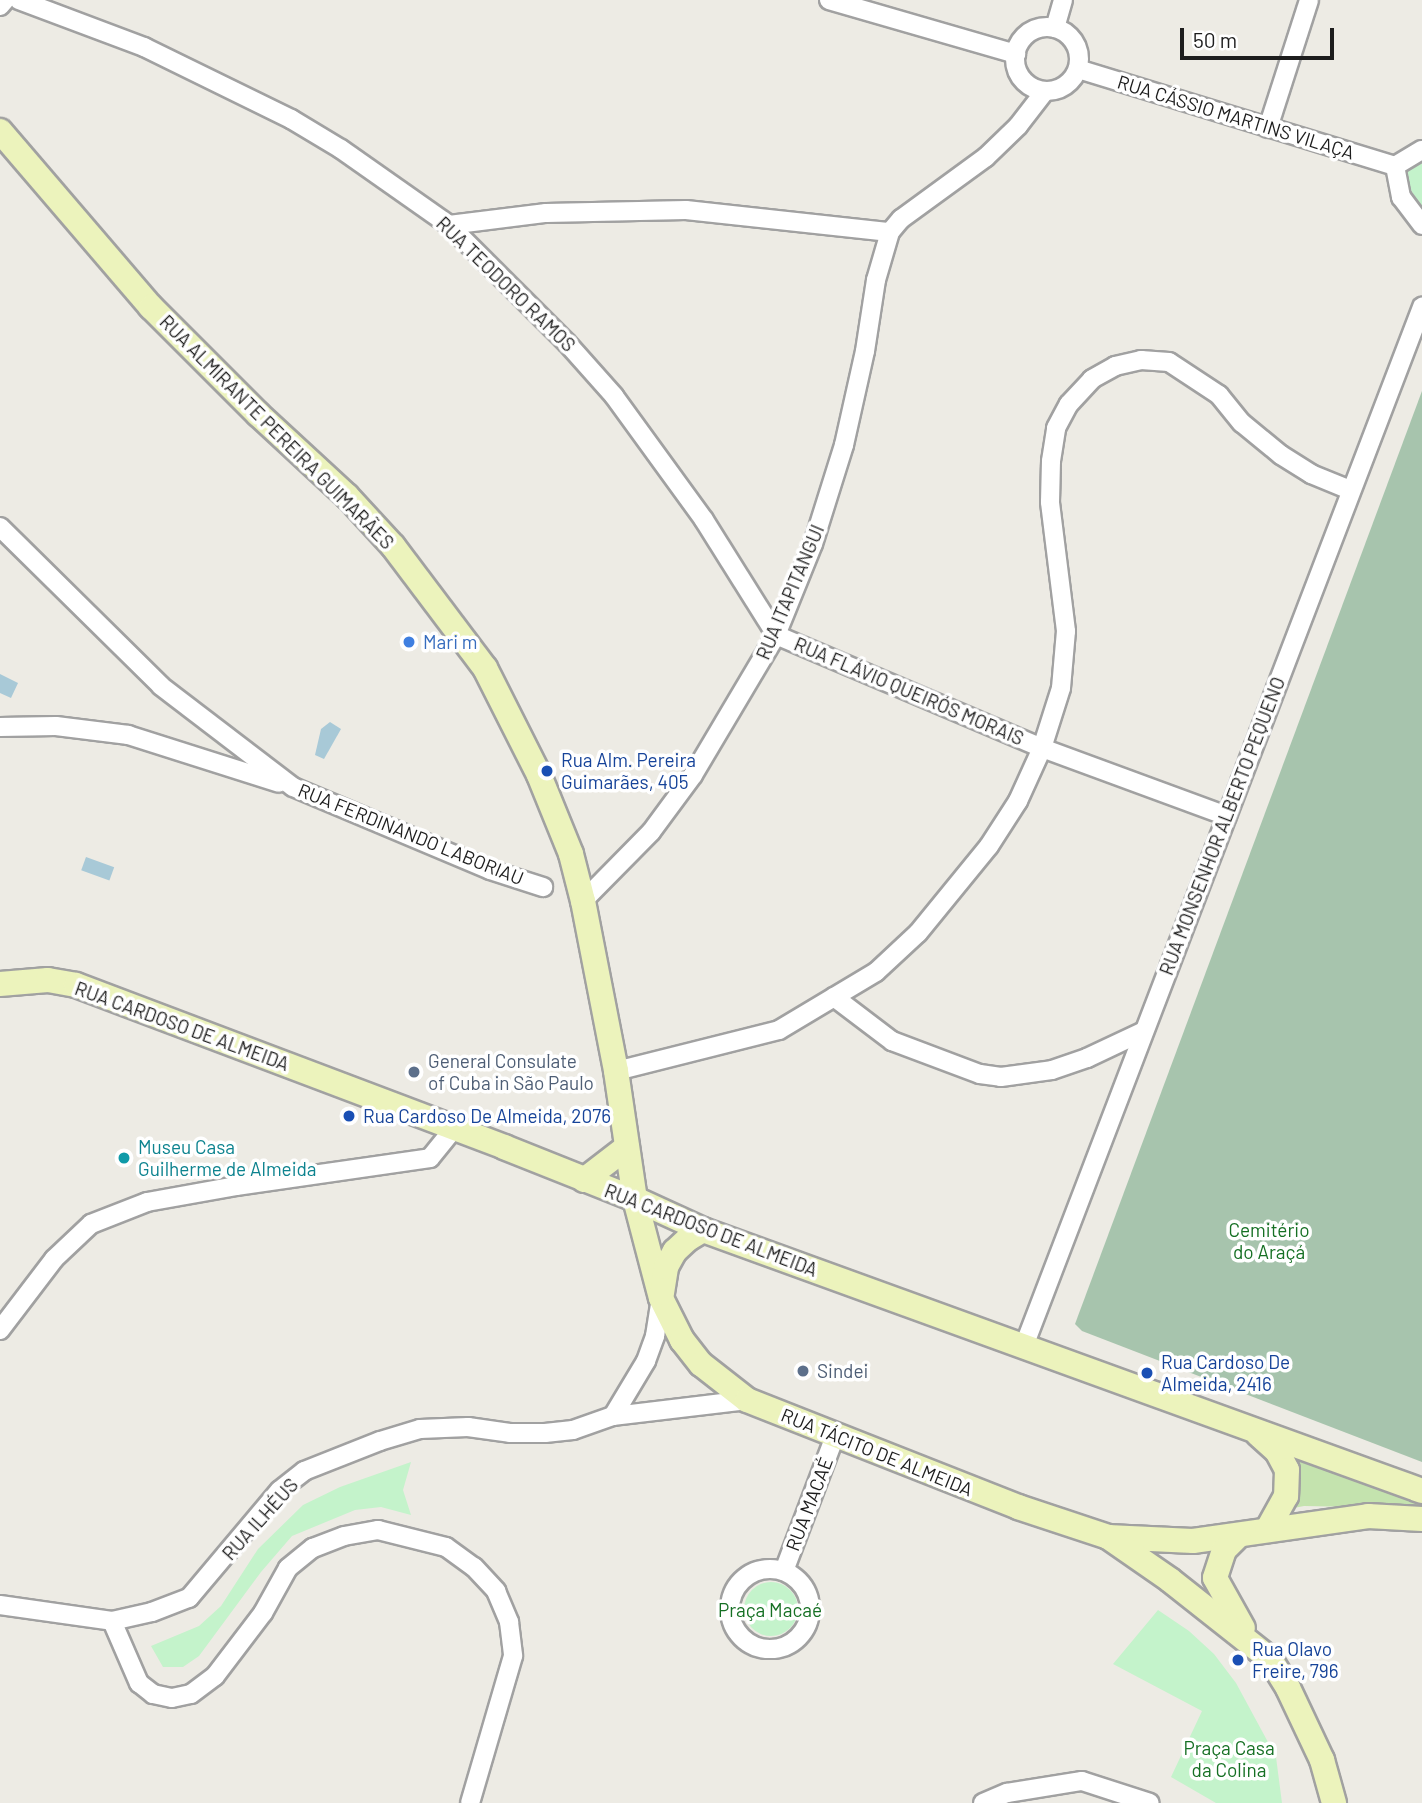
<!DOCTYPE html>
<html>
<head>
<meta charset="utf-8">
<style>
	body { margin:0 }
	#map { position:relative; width:1422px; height:1803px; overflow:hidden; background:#edebe4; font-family:Barlow,sans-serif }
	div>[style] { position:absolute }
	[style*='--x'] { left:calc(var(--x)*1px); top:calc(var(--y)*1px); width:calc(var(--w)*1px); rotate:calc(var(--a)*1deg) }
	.grass>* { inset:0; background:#c4e3ae }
	.cemetery>* { inset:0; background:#a7c4ad }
	.park>* { inset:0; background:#c4f3cb }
	.round { border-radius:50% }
	.water>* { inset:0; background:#a8c9d7; transform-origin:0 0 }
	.roads { filter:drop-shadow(2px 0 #a1a1a1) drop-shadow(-2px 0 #a1a1a1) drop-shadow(0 2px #a1a1a1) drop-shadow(0 -2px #a1a1a1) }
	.street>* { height:18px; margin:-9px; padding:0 9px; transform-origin:9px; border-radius:9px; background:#fff }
	.street>.ring { margin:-9px; padding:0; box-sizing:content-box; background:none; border:18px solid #fff; border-radius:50% }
	.secondary>* { height:24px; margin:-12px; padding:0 12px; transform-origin:12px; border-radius:12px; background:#ecf3bc }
	.dots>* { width:19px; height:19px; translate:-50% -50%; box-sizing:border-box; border:4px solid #fff; border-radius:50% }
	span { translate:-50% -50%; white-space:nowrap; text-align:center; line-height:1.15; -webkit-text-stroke:7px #fff; paint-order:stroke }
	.street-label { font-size:19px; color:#1d1d1d }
	.shop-label { font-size:19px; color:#366cbe }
	.left { translate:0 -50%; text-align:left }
	.transit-label { font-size:19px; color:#164399 }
	.service-label { font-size:19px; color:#4e5e75 }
	.culture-label { font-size:19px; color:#0d838f }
	.park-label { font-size:19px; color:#167024 }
	.scale { position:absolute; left:1180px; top:28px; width:154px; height:32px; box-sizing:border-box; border:4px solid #1d1d1d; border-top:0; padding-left:9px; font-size:21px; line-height:24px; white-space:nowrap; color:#1d1d1d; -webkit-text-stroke:5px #fff; paint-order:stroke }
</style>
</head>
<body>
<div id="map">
	<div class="grass">
		<div style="clip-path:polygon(1278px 1447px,1422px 1503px,1422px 1512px,1411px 1508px,1304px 1506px,1278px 1511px)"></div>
	</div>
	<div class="cemetery">
		<div style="clip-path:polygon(1422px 391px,1422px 1462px,1082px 1331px,1075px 1324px)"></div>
	</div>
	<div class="park">
		<div style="clip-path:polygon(1422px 163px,1422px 210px,1400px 170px)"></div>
		<div style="clip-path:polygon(411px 1462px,403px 1490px,411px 1515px,381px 1507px,355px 1510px,292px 1536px,261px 1572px,199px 1656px,183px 1667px,163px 1667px,151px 1646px,199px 1626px,221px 1606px,258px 1549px,303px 1505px,340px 1487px)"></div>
		<div class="round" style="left:744px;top:1582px;width:54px;height:54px"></div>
		<div style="clip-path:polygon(1158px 1610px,1189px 1631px,1214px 1654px,1236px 1683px,1276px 1757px,1282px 1803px,1216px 1803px,1171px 1777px,1202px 1711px,1113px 1664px)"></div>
	</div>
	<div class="water">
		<div style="clip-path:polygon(0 674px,18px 683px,11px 698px,0 693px)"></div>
		<div style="clip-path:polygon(330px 722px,341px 729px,324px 759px,315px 755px,321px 729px)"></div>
		<div style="left:86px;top:857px;width:30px;height:14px;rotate:20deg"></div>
	</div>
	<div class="roads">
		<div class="street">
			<div style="--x:19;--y:0;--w:134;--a:20.6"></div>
			<div style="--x:144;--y:47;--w:164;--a:26.1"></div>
			<div style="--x:291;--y:119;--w:58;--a:31"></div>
			<div style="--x:341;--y:149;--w:132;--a:35.1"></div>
			<div style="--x:449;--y:225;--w:167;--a:45"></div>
			<div style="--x:567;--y:343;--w:71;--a:48.4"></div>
			<div style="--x:614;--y:396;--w:153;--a:54"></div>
			<div style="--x:704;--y:520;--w:136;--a:57.9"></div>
			<div style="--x:776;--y:635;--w:289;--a:23"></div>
			<div style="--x:1042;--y:748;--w:197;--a:20.2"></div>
			<div style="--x:829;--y:0;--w:195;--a:16.1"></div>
			<div style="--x:0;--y:6;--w:8;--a:-50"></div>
			<div class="ring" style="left:1015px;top:27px;width:46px;height:46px"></div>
			<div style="--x:1055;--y:28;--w:29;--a:-74"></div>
			<div style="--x:1078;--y:69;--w:332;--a:17"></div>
			<div style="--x:1268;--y:128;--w:134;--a:-72.2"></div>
			<div style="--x:1395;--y:166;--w:32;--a:79"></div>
			<div style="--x:1401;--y:197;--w:35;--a:53"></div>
			<div style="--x:1395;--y:166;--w:31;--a:-31"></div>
			<div style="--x:449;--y:225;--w:98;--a:-7.1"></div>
			<div style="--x:546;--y:213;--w:140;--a:-1.2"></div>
			<div style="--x:686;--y:210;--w:205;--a:6.2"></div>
			<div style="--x:0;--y:527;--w:226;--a:44.6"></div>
			<div style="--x:161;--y:686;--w:166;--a:37.4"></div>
			<div style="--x:293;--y:787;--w:214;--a:22.8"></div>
			<div style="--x:490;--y:870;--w:56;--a:17.8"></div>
			<div style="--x:0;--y:727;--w:56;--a:-1"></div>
			<div style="--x:56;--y:726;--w:73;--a:7.1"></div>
			<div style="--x:128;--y:735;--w:158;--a:17.6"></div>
			<div style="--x:583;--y:901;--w:97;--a:-45.4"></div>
			<div style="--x:651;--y:832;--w:71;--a:-53.6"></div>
			<div style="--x:693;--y:775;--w:163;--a:-59.3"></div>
			<div style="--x:776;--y:635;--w:98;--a:-67.9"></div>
			<div style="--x:813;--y:544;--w:104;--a:-72.6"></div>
			<div style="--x:844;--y:445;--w:96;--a:-77.4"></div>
			<div style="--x:865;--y:351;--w:72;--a:-81.2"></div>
			<div style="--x:876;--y:280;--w:50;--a:-73.7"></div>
			<div style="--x:890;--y:232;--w:17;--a:-50"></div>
			<div style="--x:901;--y:219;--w:105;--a:-36.1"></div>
			<div style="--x:986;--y:157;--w:45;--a:-44.1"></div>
			<div style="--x:1018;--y:126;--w:44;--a:-52.4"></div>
			<div style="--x:834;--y:997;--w:73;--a:37.2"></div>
			<div style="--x:892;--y:1041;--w:94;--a:20.6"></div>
			<div style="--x:980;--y:1074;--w:21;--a:8"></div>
			<div style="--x:1001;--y:1077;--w:51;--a:-7.8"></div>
			<div style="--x:1052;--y:1070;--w:37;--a:-19"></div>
			<div style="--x:1087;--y:1058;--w:63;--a:-25.3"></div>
			<div style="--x:616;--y:1071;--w:168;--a:-14.1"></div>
			<div style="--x:779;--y:1030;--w:113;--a:-30.9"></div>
			<div style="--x:876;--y:972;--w:57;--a:-42.9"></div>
			<div style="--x:918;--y:933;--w:112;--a:-50.8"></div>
			<div style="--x:989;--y:846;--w:54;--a:-57.2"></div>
			<div style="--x:1018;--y:801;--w:58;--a:-65.6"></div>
			<div style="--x:1042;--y:748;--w:63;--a:-72.4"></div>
			<div style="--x:1061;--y:688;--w:57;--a:-85"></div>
			<div style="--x:1066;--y:631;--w:130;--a:-97.1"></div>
			<div style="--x:1050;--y:502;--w:41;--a:-88.6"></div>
			<div style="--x:1051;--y:461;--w:33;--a:-81"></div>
			<div style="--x:1056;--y:428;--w:27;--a:-62"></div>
			<div style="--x:1069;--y:404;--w:34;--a:-47"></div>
			<div style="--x:1092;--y:379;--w:26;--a:-29"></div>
			<div style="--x:1115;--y:366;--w:27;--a:-13"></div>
			<div style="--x:1141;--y:360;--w:28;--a:4"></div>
			<div style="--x:1169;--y:362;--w:60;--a:33.4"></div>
			<div style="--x:1219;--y:395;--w:36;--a:51"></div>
			<div style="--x:1242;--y:423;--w:50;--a:39.4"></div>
			<div style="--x:1281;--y:455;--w:36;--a:32"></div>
			<div style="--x:1311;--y:474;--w:42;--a:22.3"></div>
			<div style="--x:0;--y:1330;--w:89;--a:-52.7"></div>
			<div style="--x:54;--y:1259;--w:51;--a:-43.4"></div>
			<div style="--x:91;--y:1224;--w:60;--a:-21.4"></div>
			<div style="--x:147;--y:1202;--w:90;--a:-10.2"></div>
			<div style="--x:236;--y:1186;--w:196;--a:-8.2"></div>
			<div style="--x:430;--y:1158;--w:38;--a:-51"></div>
			<div style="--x:1024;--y:1346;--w:1113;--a:-69.04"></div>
			<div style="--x:613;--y:1416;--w:64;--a:-59"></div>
			<div style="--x:646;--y:1361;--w:27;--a:-70"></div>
			<div style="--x:655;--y:1336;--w:38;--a:-81"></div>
			<div class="ring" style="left:730px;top:1569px;width:62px;height:62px"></div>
			<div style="--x:784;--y:1571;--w:144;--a:-69.3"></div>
			<div style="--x:0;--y:1605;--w:113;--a:8.1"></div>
			<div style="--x:112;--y:1621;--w:41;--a:-12.7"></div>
			<div style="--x:152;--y:1612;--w:40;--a:-21"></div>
			<div style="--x:189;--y:1598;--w:141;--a:-49.9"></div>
			<div style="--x:280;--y:1490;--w:31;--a:-38"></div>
			<div style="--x:304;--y:1471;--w:82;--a:-21.5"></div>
			<div style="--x:380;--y:1441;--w:42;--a:-16.7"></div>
			<div style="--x:420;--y:1429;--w:48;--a:-2.4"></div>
			<div style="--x:468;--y:1427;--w:42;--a:8.1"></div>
			<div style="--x:510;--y:1433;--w:35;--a:0"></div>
			<div style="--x:545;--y:1433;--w:28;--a:-6"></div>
			<div style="--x:573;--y:1430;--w:42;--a:-19.3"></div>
			<div style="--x:613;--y:1416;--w:135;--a:-6.8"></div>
			<div style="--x:112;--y:1621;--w:68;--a:66.5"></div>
			<div style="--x:139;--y:1683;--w:18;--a:38"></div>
			<div style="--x:153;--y:1694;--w:19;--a:12"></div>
			<div style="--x:172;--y:1698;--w:19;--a:-12"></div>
			<div style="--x:191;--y:1694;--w:30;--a:-37"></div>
			<div style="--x:215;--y:1676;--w:79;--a:-52.7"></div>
			<div style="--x:263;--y:1613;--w:51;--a:-60.9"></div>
			<div style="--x:288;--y:1568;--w:32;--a:-39"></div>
			<div style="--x:313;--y:1548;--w:33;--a:-21"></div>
			<div style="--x:344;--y:1536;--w:35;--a:-10"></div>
			<div style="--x:378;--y:1530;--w:70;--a:14"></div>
			<div style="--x:446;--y:1547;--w:34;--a:36"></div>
			<div style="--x:474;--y:1567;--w:33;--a:47"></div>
			<div style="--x:496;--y:1591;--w:34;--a:67"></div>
			<div style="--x:509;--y:1622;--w:34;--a:83"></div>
			<div style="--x:513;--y:1656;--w:153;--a:106.3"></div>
			<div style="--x:983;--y:1803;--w:26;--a:-23"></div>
			<div style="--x:1007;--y:1793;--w:76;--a:-9.1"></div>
			<div style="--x:1082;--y:1781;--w:71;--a:17.9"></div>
		</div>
		<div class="secondary">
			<div style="--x:0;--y:131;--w:232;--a:49.4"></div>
			<div style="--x:151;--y:307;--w:151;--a:45"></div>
			<div style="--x:258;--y:414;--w:121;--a:42.7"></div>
			<div style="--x:347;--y:496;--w:68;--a:47.4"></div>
			<div style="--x:393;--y:546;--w:153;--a:53"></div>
			<div style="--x:485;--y:668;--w:120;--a:63.2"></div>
			<div style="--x:539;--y:775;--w:85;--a:67.9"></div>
			<div style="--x:571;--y:854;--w:49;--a:75.7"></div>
			<div style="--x:583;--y:901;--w:173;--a:79"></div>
			<div style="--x:616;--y:1071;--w:129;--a:81.6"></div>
			<div style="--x:635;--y:1199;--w:102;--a:75.3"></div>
			<div style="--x:661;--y:1298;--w:47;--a:63.4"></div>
			<div style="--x:682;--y:1340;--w:31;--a:52"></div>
			<div style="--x:701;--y:1364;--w:58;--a:38"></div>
			<div style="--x:747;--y:1400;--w:291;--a:21.5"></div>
			<div style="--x:1018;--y:1507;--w:95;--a:18.4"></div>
			<div style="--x:1108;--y:1537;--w:85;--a:2.7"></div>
			<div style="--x:1193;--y:1541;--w:177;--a:-8.1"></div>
			<div style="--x:1368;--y:1516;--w:54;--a:3.2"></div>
			<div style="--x:0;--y:984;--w:48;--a:-4.8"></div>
			<div style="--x:48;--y:980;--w:28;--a:10"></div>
			<div style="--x:76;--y:985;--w:458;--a:20.7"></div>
			<div style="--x:504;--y:1147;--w:141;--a:21.7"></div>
			<div style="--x:635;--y:1199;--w:75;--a:24.5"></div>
			<div style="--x:703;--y:1230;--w:765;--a:19.95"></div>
			<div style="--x:584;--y:1180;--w:54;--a:-37.5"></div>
			<div style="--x:662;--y:1293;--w:26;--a:-81"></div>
			<div style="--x:666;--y:1267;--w:18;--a:-61"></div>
			<div style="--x:675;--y:1251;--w:18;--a:-43"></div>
			<div style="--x:688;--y:1239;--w:17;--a:-31"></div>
			<div style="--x:1258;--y:1434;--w:25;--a:42"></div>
			<div style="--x:1277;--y:1451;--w:21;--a:62"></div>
			<div style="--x:1287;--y:1470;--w:26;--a:92"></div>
			<div style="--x:1286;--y:1496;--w:38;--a:119"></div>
			<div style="--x:1239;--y:1535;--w:21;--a:135"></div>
			<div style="--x:1224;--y:1550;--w:29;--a:108"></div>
			<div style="--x:1215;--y:1578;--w:57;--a:60.8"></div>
			<div style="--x:1108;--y:1537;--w:75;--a:34.7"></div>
			<div style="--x:1170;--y:1580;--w:127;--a:38.3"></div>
			<div style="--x:1270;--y:1659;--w:34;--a:58"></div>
			<div style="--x:1288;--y:1688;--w:80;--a:64.7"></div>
			<div style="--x:1322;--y:1760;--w:45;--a:74.4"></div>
		</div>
	</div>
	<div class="dots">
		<div style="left:409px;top:642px;background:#3f7fe0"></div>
		<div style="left:547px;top:771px;background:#1a4fb4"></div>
		<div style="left:414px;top:1072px;background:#5c6f8a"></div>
		<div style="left:349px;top:1116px;background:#1a4fb4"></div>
		<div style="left:124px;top:1158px;background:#0f9aa8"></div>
		<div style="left:803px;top:1371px;background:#5c6f8a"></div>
		<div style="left:1147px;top:1373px;background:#1a4fb4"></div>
		<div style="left:1238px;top:1660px;background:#1a4fb4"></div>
	</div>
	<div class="street-label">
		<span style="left:1236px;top:117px;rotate:17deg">RUA CÁSSIO MARTINS VILAÇA</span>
		<span style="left:506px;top:284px;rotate:44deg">RUA TEODORO RAMOS</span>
		<span style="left:277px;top:432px;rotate:45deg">RUA ALMIRANTE PEREIRA GUIMARÃES</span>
		<span style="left:790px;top:592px;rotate:-67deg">RUA ITAPITANGUI</span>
		<span style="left:909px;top:691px;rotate:23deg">RUA FLÁVIO QUEIRÓS MORAIS</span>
		<span style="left:1222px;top:826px;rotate:-69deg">RUA MONSENHOR ALBERTO PEQUENO</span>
		<span style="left:411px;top:834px;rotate:22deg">RUA FERDINANDO LABORIAU</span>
		<span style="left:182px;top:1026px;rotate:20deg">RUA CARDOSO DE ALMEIDA</span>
		<span style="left:711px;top:1230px;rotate:21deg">RUA CARDOSO DE ALMEIDA</span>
		<span style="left:877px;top:1452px;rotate:22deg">RUA TÁCITO DE ALMEIDA</span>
		<span style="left:809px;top:1504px;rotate:-69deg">RUA MACAÉ</span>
		<span style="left:260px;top:1519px;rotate:-48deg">RUA ILHÉUS</span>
	</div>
	<div class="shop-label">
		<span class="left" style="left:423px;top:642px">Mari m</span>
	</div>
	<div class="transit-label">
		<span class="left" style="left:561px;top:771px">Rua Alm. Pereira<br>Guimarães, 405</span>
		<span class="left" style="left:363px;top:1116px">Rua Cardoso De Almeida, 2076</span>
		<span class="left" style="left:1161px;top:1373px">Rua Cardoso De<br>Almeida, 2416</span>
		<span class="left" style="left:1252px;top:1660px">Rua Olavo<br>Freire, 796</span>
	</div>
	<div class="service-label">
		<span class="left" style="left:428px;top:1072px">General Consulate<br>of Cuba in São Paulo</span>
		<span class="left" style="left:817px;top:1371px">Sindei</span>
	</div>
	<div class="culture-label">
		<span class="left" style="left:138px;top:1158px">Museu Casa<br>Guilherme de Almeida</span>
	</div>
	<div class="park-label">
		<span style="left:1269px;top:1241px">Cemitério<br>do Araçá</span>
		<span style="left:770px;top:1610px">Praça Macaé</span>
		<span style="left:1229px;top:1759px">Praça Casa<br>da Colina</span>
	</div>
	<div class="scale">50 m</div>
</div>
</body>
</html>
